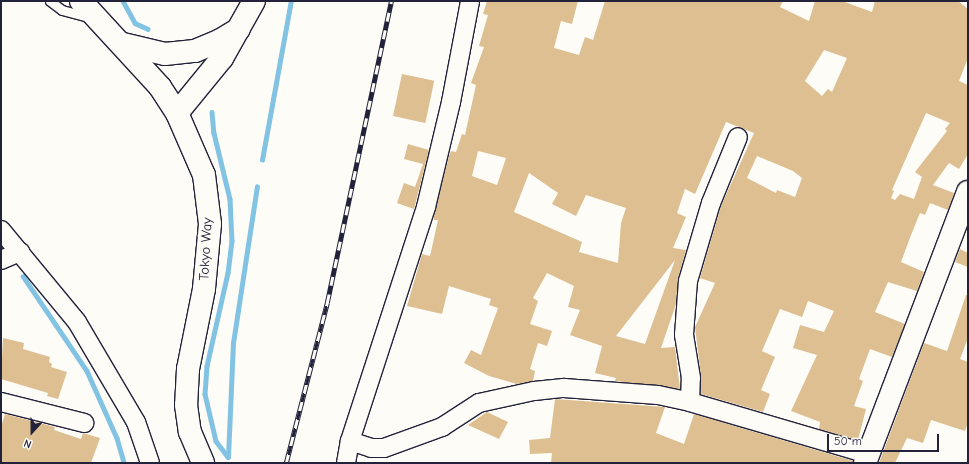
<!DOCTYPE html>
<html>
<head>
<meta charset="utf-8">
<style>
	body { margin:0 }
	#map { position:relative; width:969px; height:464px; overflow:hidden; background:#fdfcf7; font-family:"Comic Neue",sans-serif }
	div>[style] { position:absolute }
	[style*='--x'] { left:calc(var(--x)*1px); top:calc(var(--y)*1px); width:calc(var(--w)*1px); rotate:calc(var(--a)*1deg) }
	.stream>* { height:4.5px; margin:-2.25px; padding:0 2.25px; transform-origin:2.25px; border-radius:2.25px; background:#82c3e3 }
	.building>* { inset:0; background:#ddbf91; transform-origin:0 0 }
	.roads { filter:drop-shadow(1px 0 #22223b) drop-shadow(-1px 0 #22223b) drop-shadow(0 1px #22223b) drop-shadow(0 -1px #22223b) }
	.service>* { height:9px; margin:-4.5px; padding:0 4.5px; transform-origin:4.5px; border-radius:4.5px; background:#fdfcf7 }
	.minor>* { height:18px; margin:-9px; padding:0 9px; transform-origin:9px; border-radius:9px; background:#fdfcf7 }
	.tertiary>* { height:22px; margin:-11px; padding:0 11px; transform-origin:11px; border-radius:11px; background:#fdfcf7 }
	.secondary>* { height:22px; margin:-11px; padding:0 11px; transform-origin:11px; border-radius:11px; background:#fdfcf7 }
	.rail>* { height:4.5px; margin-top:-2.25px; transform-origin:0; background:repeating-linear-gradient(90deg,#fdfcf7 0 9px,#22223b 0 18px); box-sizing:border-box; border-block:1px solid #22223b }
	span { translate:-50% -50%; white-space:nowrap; text-align:center; line-height:1.15; -webkit-text-stroke:3.5px #fdfcf7; paint-order:stroke }
	.street-label { font-size:14px; color:#22223b }
	.frame { position:absolute; inset:0; border:2px solid #22223b; pointer-events:none }
	.north { position:absolute; left:12px; top:412px; width:40px; height:40px; -webkit-text-stroke:3px #fdfcf7; paint-order:stroke; rotate:201deg; font-size:11px; font-weight:700; line-height:16px; text-align:center; color:#22223b }
	.north::after { content:''; display:block; margin:auto; width:14px; height:18px; background:#22223b; clip-path:polygon(50% 0,100% 100%,50% 72%,0 100%) }
	.scale { position:absolute; left:827px; top:434px; width:112px; height:18px; box-sizing:border-box; border:2px solid #22223b; border-top:0; padding-left:5px; font-size:12px; line-height:14px; white-space:nowrap; color:#22223b; -webkit-text-stroke:3px #fdfcf7; paint-order:stroke }
</style>
</head>
<body>
<div id="map">
	<div class="stream">
		<div style="--x:123;--y:1;--w:25;--a:61"></div>
		<div style="--x:135;--y:23;--w:14;--a:25"></div>
		<div style="--x:212;--y:112;--w:21;--a:85"></div>
		<div style="--x:214;--y:133;--w:68;--a:76.4"></div>
		<div style="--x:230;--y:199;--w:42;--a:87.3"></div>
		<div style="--x:232;--y:241;--w:32;--a:97"></div>
		<div style="--x:228;--y:273;--w:95;--a:102.7"></div>
		<div style="--x:207;--y:366;--w:28;--a:94"></div>
		<div style="--x:205;--y:394;--w:48;--a:76.8"></div>
		<div style="--x:216;--y:441;--w:20;--a:53"></div>
		<div style="--x:262;--y:160;--w:162;--a:-79.7"></div>
		<div style="--x:23;--y:276;--w:115;--a:56"></div>
		<div style="--x:87;--y:371;--w:73;--a:65.9"></div>
		<div style="--x:117;--y:438;--w:26;--a:74"></div>
		<div style="--x:228;--y:457;--w:114;--a:-87.5"></div>
		<div style="--x:233;--y:343;--w:158;--a:-81.3"></div>
	</div>
	<div class="building">
		<div style="clip-path:polygon(evenodd,487px 1px,578px 1px,572px 24px,561px 21px,554px 48px,579px 55px,585px 37px,593px 40px,605px 1px,783px 1px,780px 7px,809px 21px,815px 1px,842px 1px,872px 12px,875px 1px,958px 1px,968px 9px,968px 58px,959px 81px,968px 85px,968px 154px,959px 169px,949px 163px,933px 185px,954px 193px,948px 210px,930px 203px,925px 215px,920px 213px,911px 235px,901px 262px,924px 272px,917px 291px,888px 282px,875px 312px,905px 324px,892px 357px,870px 349px,859px 379px,863px 381px,854px 406px,866px 409px,858px 440px,819px 429px,820px 422px,791px 411px,817px 355px,793px 348px,800px 325px,824px 332px,834px 311px,808px 301px,802px 317px,780px 309px,762px 351px,775px 357px,761px 390px,770px 394px,763px 412px,701px 394px,701px 376px,695px 327px,715px 283px,700px 278px,721px 206px,754px 133px,726px 122px,695px 194px,685px 189px,677px 213px,686px 217px,673px 248px,686px 250px,678px 278px,676px 304px,661px 348px,675px 347px,680px 389px,615px 381px,616px 378px,595px 373px,602px 346px,570px 335px,580px 310px,568px 307px,574px 286px,547px 273px,533px 298px,538px 301px,530px 324px,552px 331px,547px 346px,538px 343px,530px 369px,535px 371px,533px 381px,517px 384px,489px 376px,464px 363px,471px 350px,481px 355px,498px 308px,489px 305px,491px 299px,449px 286px,442px 314px,407px 306px,422px 254px,430px 256px,438px 220px,434px 220px,434px 215px,449px 156px,451px 151px,456px 152px,462px 134px,465px 135px,476px 85px,471px 83px,484px 47px,479px 46px,488px 15px,483px 14px,487px 1px,824px 50px,847px 58px,832px 92px,828px 89px,822px 96px,805px 81px,824px 50px,487px 1px,926px 113px,950px 123px,945px 129px,947px 131px,915px 172px,922px 177px,914px 199px,900px 194px,895px 200px,891px 198px,894px 191px,892px 190px,926px 113px,487px 1px,478px 151px,506px 158px,497px 185px,472px 176px,478px 151px,487px 1px,757px 156px,793px 171px,802px 178px,795px 197px,777px 190px,776px 193px,747px 178px,757px 156px,487px 1px,529px 173px,558px 193px,552px 204px,576px 216px,586px 195px,626px 208px,621px 223px,618px 263px,579px 252px,582px 242px,514px 212px,529px 173px,487px 1px,675px 260px,645px 344px,616px 336px,675px 260px)"></div>
		<div style="left:402px;top:74px;width:33px;height:43px;rotate:12deg"></div>
		<div style="clip-path:polygon(408px 144px,429px 150px,414px 209px,397px 203px,404px 183px,415px 187px,423px 164px,404px 159px)"></div>
		<div style="clip-path:polygon(960px 249px,968px 253px,968px 267px,955px 262px)"></div>
		<div style="clip-path:polygon(966px 295px,968px 295px,968px 338px,960px 359px,968px 362px,968px 423px,965px 431px,931px 420px,923px 443px,907px 438px,895px 463px,879px 463px,924px 343px,947px 351px)"></div>
		<div style="clip-path:polygon(3px 338px,24px 343px,23px 349px,50px 357px,49px 362px,52px 364px,51px 367px,67px 372px,58px 399px,47px 396px,48px 393px,1px 379px)"></div>
		<div style="clip-path:polygon(555px 399px,665px 407px,656px 433px,684px 444px,694px 414px,853px 461px,852px 463px,551px 463px,552px 453px,530px 454px,529px 440px,550px 438px)"></div>
		<div style="clip-path:polygon(487px 412px,508px 422px,499px 439px,468px 425px)"></div>
		<div style="clip-path:polygon(5px 414px,55px 427px,54px 430px,81px 439px,83px 433px,100px 438px,91px 463px,1px 463px,1px 427px)"></div>
	</div>
	<div class="roads">
		<div class="service">
			<div style="--x:50;--y:1;--w:15;--a:37"></div>
			<div style="--x:62;--y:10;--w:30;--a:15"></div>
		</div>
		<div class="minor">
			<div style="--x:1;--y:230;--w:119;--a:50.4"></div>
			<div style="--x:77;--y:322;--w:116;--a:59.5"></div>
			<div style="--x:136;--y:422;--w:43;--a:71.1"></div>
			<div style="--x:1;--y:260;--w:21;--a:-23"></div>
			<div style="--x:1;--y:402;--w:86;--a:14.2"></div>
			<div style="--x:690;--y:402;--w:24;--a:-88"></div>
			<div style="--x:691;--y:378;--w:44;--a:-99.2"></div>
			<div style="--x:684;--y:335;--w:54;--a:-85.8"></div>
			<div style="--x:688;--y:281;--w:81;--a:-73.6"></div>
			<div style="--x:711;--y:203;--w:71;--a:-67.8"></div>
			<div style="--x:350;--y:441;--w:22;--a:18"></div>
			<div style="--x:371;--y:448;--w:13;--a:0"></div>
			<div style="--x:384;--y:448;--w:62;--a:-19.9"></div>
			<div style="--x:442;--y:427;--w:44;--a:-33"></div>
			<div style="--x:479;--y:403;--w:56;--a:-12.3"></div>
			<div style="--x:534;--y:391;--w:30;--a:-6"></div>
			<div style="--x:564;--y:388;--w:94;--a:4.3"></div>
			<div style="--x:658;--y:395;--w:33;--a:12"></div>
			<div style="--x:690;--y:402;--w:185;--a:16.3"></div>
			<div style="--x:346;--y:463;--w:22;--a:-80"></div>
			<div style="--x:350;--y:441;--w:246;--a:-72"></div>
			<div style="--x:426;--y:207;--w:108;--a:-76.6"></div>
			<div style="--x:451;--y:102;--w:103;--a:-79.3"></div>
		</div>
		<div class="tertiary">
			<div style="--x:123;--y:44;--w:43;--a:13.4"></div>
			<div style="--x:165;--y:54;--w:30;--a:-6"></div>
			<div style="--x:195;--y:51;--w:26;--a:-23"></div>
			<div style="--x:219;--y:41;--w:23;--a:-31"></div>
			<div style="--x:177;--y:113;--w:71;--a:-50.7"></div>
			<div style="--x:222;--y:58;--w:65;--a:-60.7"></div>
			<div style="--x:865;--y:463;--w:290;--a:-69.2"></div>
		</div>
		<div class="secondary">
			<div style="--x:81;--y:1;--w:117;--a:47.4"></div>
			<div style="--x:160;--y:87;--w:31;--a:57"></div>
			<div style="--x:177;--y:113;--w:68;--a:66.5"></div>
			<div style="--x:204;--y:175;--w:49;--a:83"></div>
			<div style="--x:210;--y:224;--w:65;--a:95.3"></div>
			<div style="--x:204;--y:289;--w:82;--a:101.3"></div>
			<div style="--x:188;--y:369;--w:36;--a:93"></div>
			<div style="--x:186;--y:405;--w:27;--a:82"></div>
			<div style="--x:190;--y:432;--w:34;--a:67"></div>
		</div>
	</div>
	<div class="rail">
		<div style="--x:286;--y:463;--w:165;--a:-75.6"></div>
		<div style="--x:327;--y:303;--w:309;--a:-78"></div>
	</div>
	<div class="street-label">
		<span style="left:206px;top:249px;rotate:-87deg">Tokyo Way</span>
	</div>
	<div class="frame"></div>
	<div class="north">N</div>
	<div class="scale">50 m</div>
</div>
</body>
</html>
